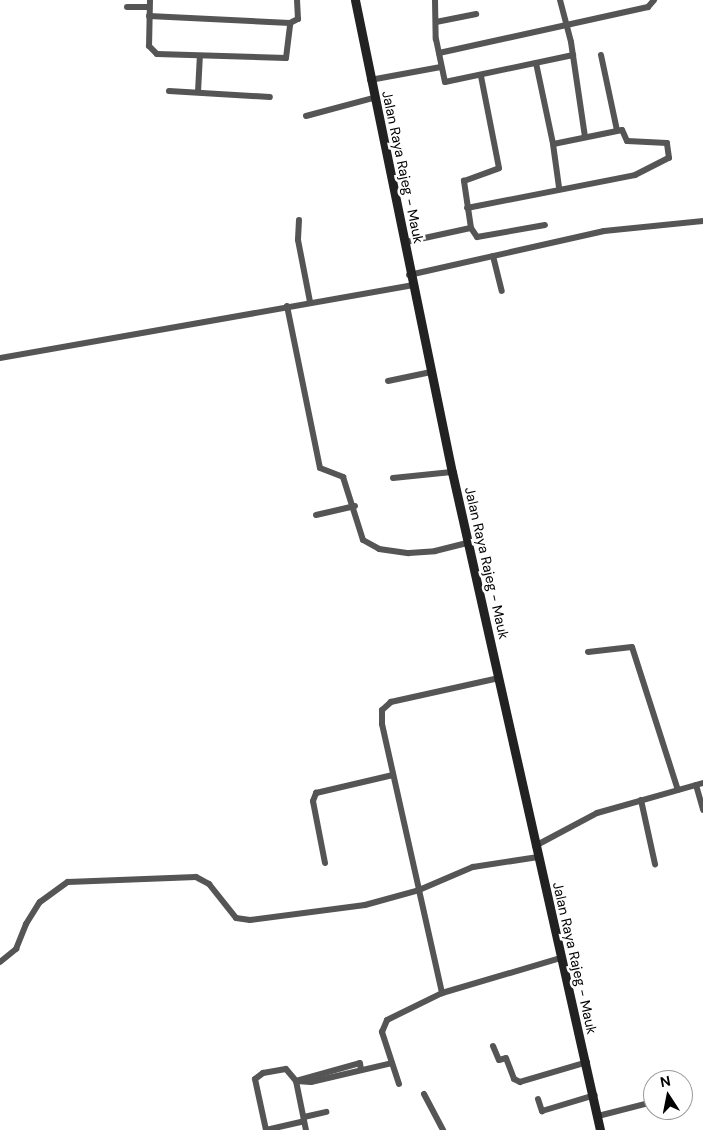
<!DOCTYPE html>
<html>
<head>
<meta charset="utf-8">
<style>
	body { margin:0 }
	#map { position:relative; width:703px; height:1130px; overflow:hidden; background:#fff; font-family:"DM Sans",sans-serif }
	div>[style] { position:absolute }
	[style*='--x'] { left:calc(var(--x)*1px); top:calc(var(--y)*1px); width:calc(var(--w)*1px); rotate:calc(var(--a)*1deg) }
	.street>* { height:6px; margin:-3px; padding:0 3px; transform-origin:3px; border-radius:3px; background:#555 }
	.secondary>* { height:9px; margin:-4.5px; padding:0 4.5px; transform-origin:4.5px; border-radius:4.5px; background:#222 }
	span { translate:-50% -50%; white-space:nowrap; text-align:center; line-height:1.15; -webkit-text-stroke:5px #fff; paint-order:stroke }
	.street-label { font-size:14px; color:#000 }
	.north { position:absolute; left:643px; top:1070px; width:50px; height:50px; box-sizing:border-box; background:#fff; border:1px solid #999; border-radius:50%; rotate:349deg; font-size:14px; font-weight:700; line-height:20px; text-align:center; color:#000 }
	.north::after { content:''; display:block; margin:auto; width:18px; height:22px; background:#000; clip-path:polygon(50% 0,100% 100%,50% 72%,0 100%) }
</style>
</head>
<body>
<div id="map">
	<div class="street">
		<div style="--x:150;--y:0;--w:46;--a:91.2"></div>
		<div style="--x:149;--y:46;--w:11;--a:45"></div>
		<div style="--x:157;--y:54;--w:129;--a:1.8"></div>
		<div style="--x:286;--y:58;--w:35;--a:-83"></div>
		<div style="--x:435;--y:0;--w:39;--a:89"></div>
		<div style="--x:436;--y:39;--w:44;--a:78.2"></div>
		<div style="--x:445;--y:82;--w:131;--a:-11.9"></div>
		<div style="--x:560;--y:0;--w:43;--a:75.3"></div>
		<div style="--x:571;--y:42;--w:96;--a:81.6"></div>
		<div style="--x:127;--y:7;--w:22;--a:0"></div>
		<div style="--x:149;--y:16;--w:141;--a:2.8"></div>
		<div style="--x:290;--y:23;--w:9;--a:-27"></div>
		<div style="--x:298;--y:19;--w:19;--a:-93"></div>
		<div style="--x:436;--y:22;--w:41;--a:-11.3"></div>
		<div style="--x:439;--y:53;--w:214;--a:-12.4"></div>
		<div style="--x:648;--y:7;--w:9;--a:-49"></div>
		<div style="--x:601;--y:55;--w:77;--a:78"></div>
		<div style="--x:536;--y:63;--w:83;--a:78.1"></div>
		<div style="--x:370;--y:80;--w:72;--a:-10.4"></div>
		<div style="--x:169;--y:91;--w:101;--a:3.4"></div>
		<div style="--x:198;--y:92;--w:36;--a:-87"></div>
		<div style="--x:306;--y:116;--w:69;--a:-15"></div>
		<div style="--x:467;--y:208;--w:171;--a:-11.1"></div>
		<div style="--x:635;--y:175;--w:38;--a:-27"></div>
		<div style="--x:669;--y:158;--w:15;--a:-98"></div>
		<div style="--x:667;--y:143;--w:40;--a:-177.1"></div>
		<div style="--x:627;--y:141;--w:12;--a:-114"></div>
		<div style="--x:622;--y:130;--w:70;--a:168.5"></div>
		<div style="--x:553;--y:144;--w:43;--a:82.1"></div>
		<div style="--x:299;--y:220;--w:20;--a:93"></div>
		<div style="--x:298;--y:240;--w:63;--a:79"></div>
		<div style="--x:471;--y:228;--w:11;--a:56"></div>
		<div style="--x:477;--y:237;--w:69;--a:-10"></div>
		<div style="--x:406;--y:242;--w:66;--a:-12.2"></div>
		<div style="--x:471;--y:228;--w:48;--a:-98.5"></div>
		<div style="--x:464;--y:181;--w:37;--a:-20"></div>
		<div style="--x:499;--y:168;--w:94;--a:-101.1"></div>
		<div style="--x:493;--y:256;--w:36;--a:76"></div>
		<div style="--x:409;--y:275;--w:200;--a:-12.7"></div>
		<div style="--x:604;--y:231;--w:100;--a:-5.8"></div>
		<div style="--x:287;--y:306;--w:165;--a:78.5"></div>
		<div style="--x:320;--y:468;--w:25;--a:21"></div>
		<div style="--x:343;--y:477;--w:66;--a:72.4"></div>
		<div style="--x:363;--y:540;--w:18;--a:29"></div>
		<div style="--x:379;--y:549;--w:30;--a:8"></div>
		<div style="--x:409;--y:553;--w:26;--a:-4"></div>
		<div style="--x:435;--y:551;--w:34;--a:-14"></div>
		<div style="--x:0;--y:358;--w:420;--a:-10"></div>
		<div style="--x:388;--y:381;--w:44;--a:-11.8"></div>
		<div style="--x:393;--y:478;--w:59;--a:-5.8"></div>
		<div style="--x:316;--y:515;--w:40;--a:-13"></div>
		<div style="--x:588;--y:652;--w:44;--a:-6.5"></div>
		<div style="--x:632;--y:647;--w:150;--a:72.2"></div>
		<div style="--x:499;--y:678;--w:111;--a:167.5"></div>
		<div style="--x:391;--y:702;--w:12;--a:138"></div>
		<div style="--x:382;--y:710;--w:14;--a:90"></div>
		<div style="--x:382;--y:724;--w:170;--a:77.4"></div>
		<div style="--x:419;--y:890;--w:59;--a:-23.1"></div>
		<div style="--x:473;--y:867;--w:66;--a:-8.7"></div>
		<div style="--x:696;--y:785;--w:26;--a:74"></div>
		<div style="--x:641;--y:800;--w:66;--a:77.7"></div>
		<div style="--x:535;--y:846;--w:70;--a:-28"></div>
		<div style="--x:597;--y:813;--w:110;--a:-15.8"></div>
		<div style="--x:325;--y:863;--w:63;--a:-101"></div>
		<div style="--x:313;--y:801;--w:9;--a:-69"></div>
		<div style="--x:316;--y:793;--w:79;--a:-13.2"></div>
		<div style="--x:0;--y:962;--w:21;--a:-39"></div>
		<div style="--x:16;--y:949;--w:27;--a:-68"></div>
		<div style="--x:26;--y:924;--w:26;--a:-58"></div>
		<div style="--x:40;--y:902;--w:34;--a:-36"></div>
		<div style="--x:68;--y:882;--w:128;--a:-2.2"></div>
		<div style="--x:196;--y:877;--w:15;--a:28"></div>
		<div style="--x:209;--y:884;--w:43;--a:51.5"></div>
		<div style="--x:236;--y:918;--w:14;--a:8"></div>
		<div style="--x:250;--y:920;--w:116;--a:-7.4"></div>
		<div style="--x:365;--y:905;--w:56;--a:-15.5"></div>
		<div style="--x:419;--y:890;--w:106;--a:77.4"></div>
		<div style="--x:493;--y:1046;--w:15;--a:67"></div>
		<div style="--x:499;--y:1060;--w:7;--a:-16"></div>
		<div style="--x:506;--y:1058;--w:22;--a:69"></div>
		<div style="--x:514;--y:1079;--w:7;--a:27"></div>
		<div style="--x:520;--y:1082;--w:70;--a:-16.6"></div>
		<div style="--x:296;--y:1081;--w:15;--a:4"></div>
		<div style="--x:311;--y:1082;--w:83;--a:-13.2"></div>
		<div style="--x:296;--y:1081;--w:66;--a:-15.7"></div>
		<div style="--x:360;--y:1063;--w:7;--a:82"></div>
		<div style="--x:399;--y:1084;--w:55;--a:-108.1"></div>
		<div style="--x:382;--y:1032;--w:13;--a:-67"></div>
		<div style="--x:387;--y:1020;--w:61;--a:-26.1"></div>
		<div style="--x:442;--y:993;--w:124;--a:-16.4"></div>
		<div style="--x:424;--y:1094;--w:41;--a:62.2"></div>
		<div style="--x:538;--y:1099;--w:13;--a:72"></div>
		<div style="--x:542;--y:1111;--w:55;--a:-16.8"></div>
		<div style="--x:598;--y:1116;--w:57;--a:-14.3"></div>
		<div style="--x:304;--y:1117;--w:23;--a:-13"></div>
		<div style="--x:266;--y:1130;--w:52;--a:-102.2"></div>
		<div style="--x:255;--y:1079;--w:10;--a:-37"></div>
		<div style="--x:263;--y:1073;--w:23;--a:-10"></div>
		<div style="--x:286;--y:1069;--w:16;--a:50"></div>
		<div style="--x:296;--y:1081;--w:50;--a:78.5"></div>
		<div style="--x:266;--y:1130;--w:39;--a:-13"></div>
	</div>
	<div class="secondary">
		<div style="--x:355;--y:0;--w:482;--a:78.4"></div>
		<div style="--x:452;--y:472;--w:674;--a:77.32"></div>
	</div>
	<div class="street-label">
		<span style="left:403px;top:167px;rotate:78deg">Jalan Raya Rajeg - Mauk</span>
		<span style="left:487px;top:563px;rotate:77deg">Jalan Raya Rajeg - Mauk</span>
		<span style="left:575px;top:958px;rotate:77deg">Jalan Raya Rajeg - Mauk</span>
	</div>
	<div class="north">N</div>
</div>
</body>
</html>
